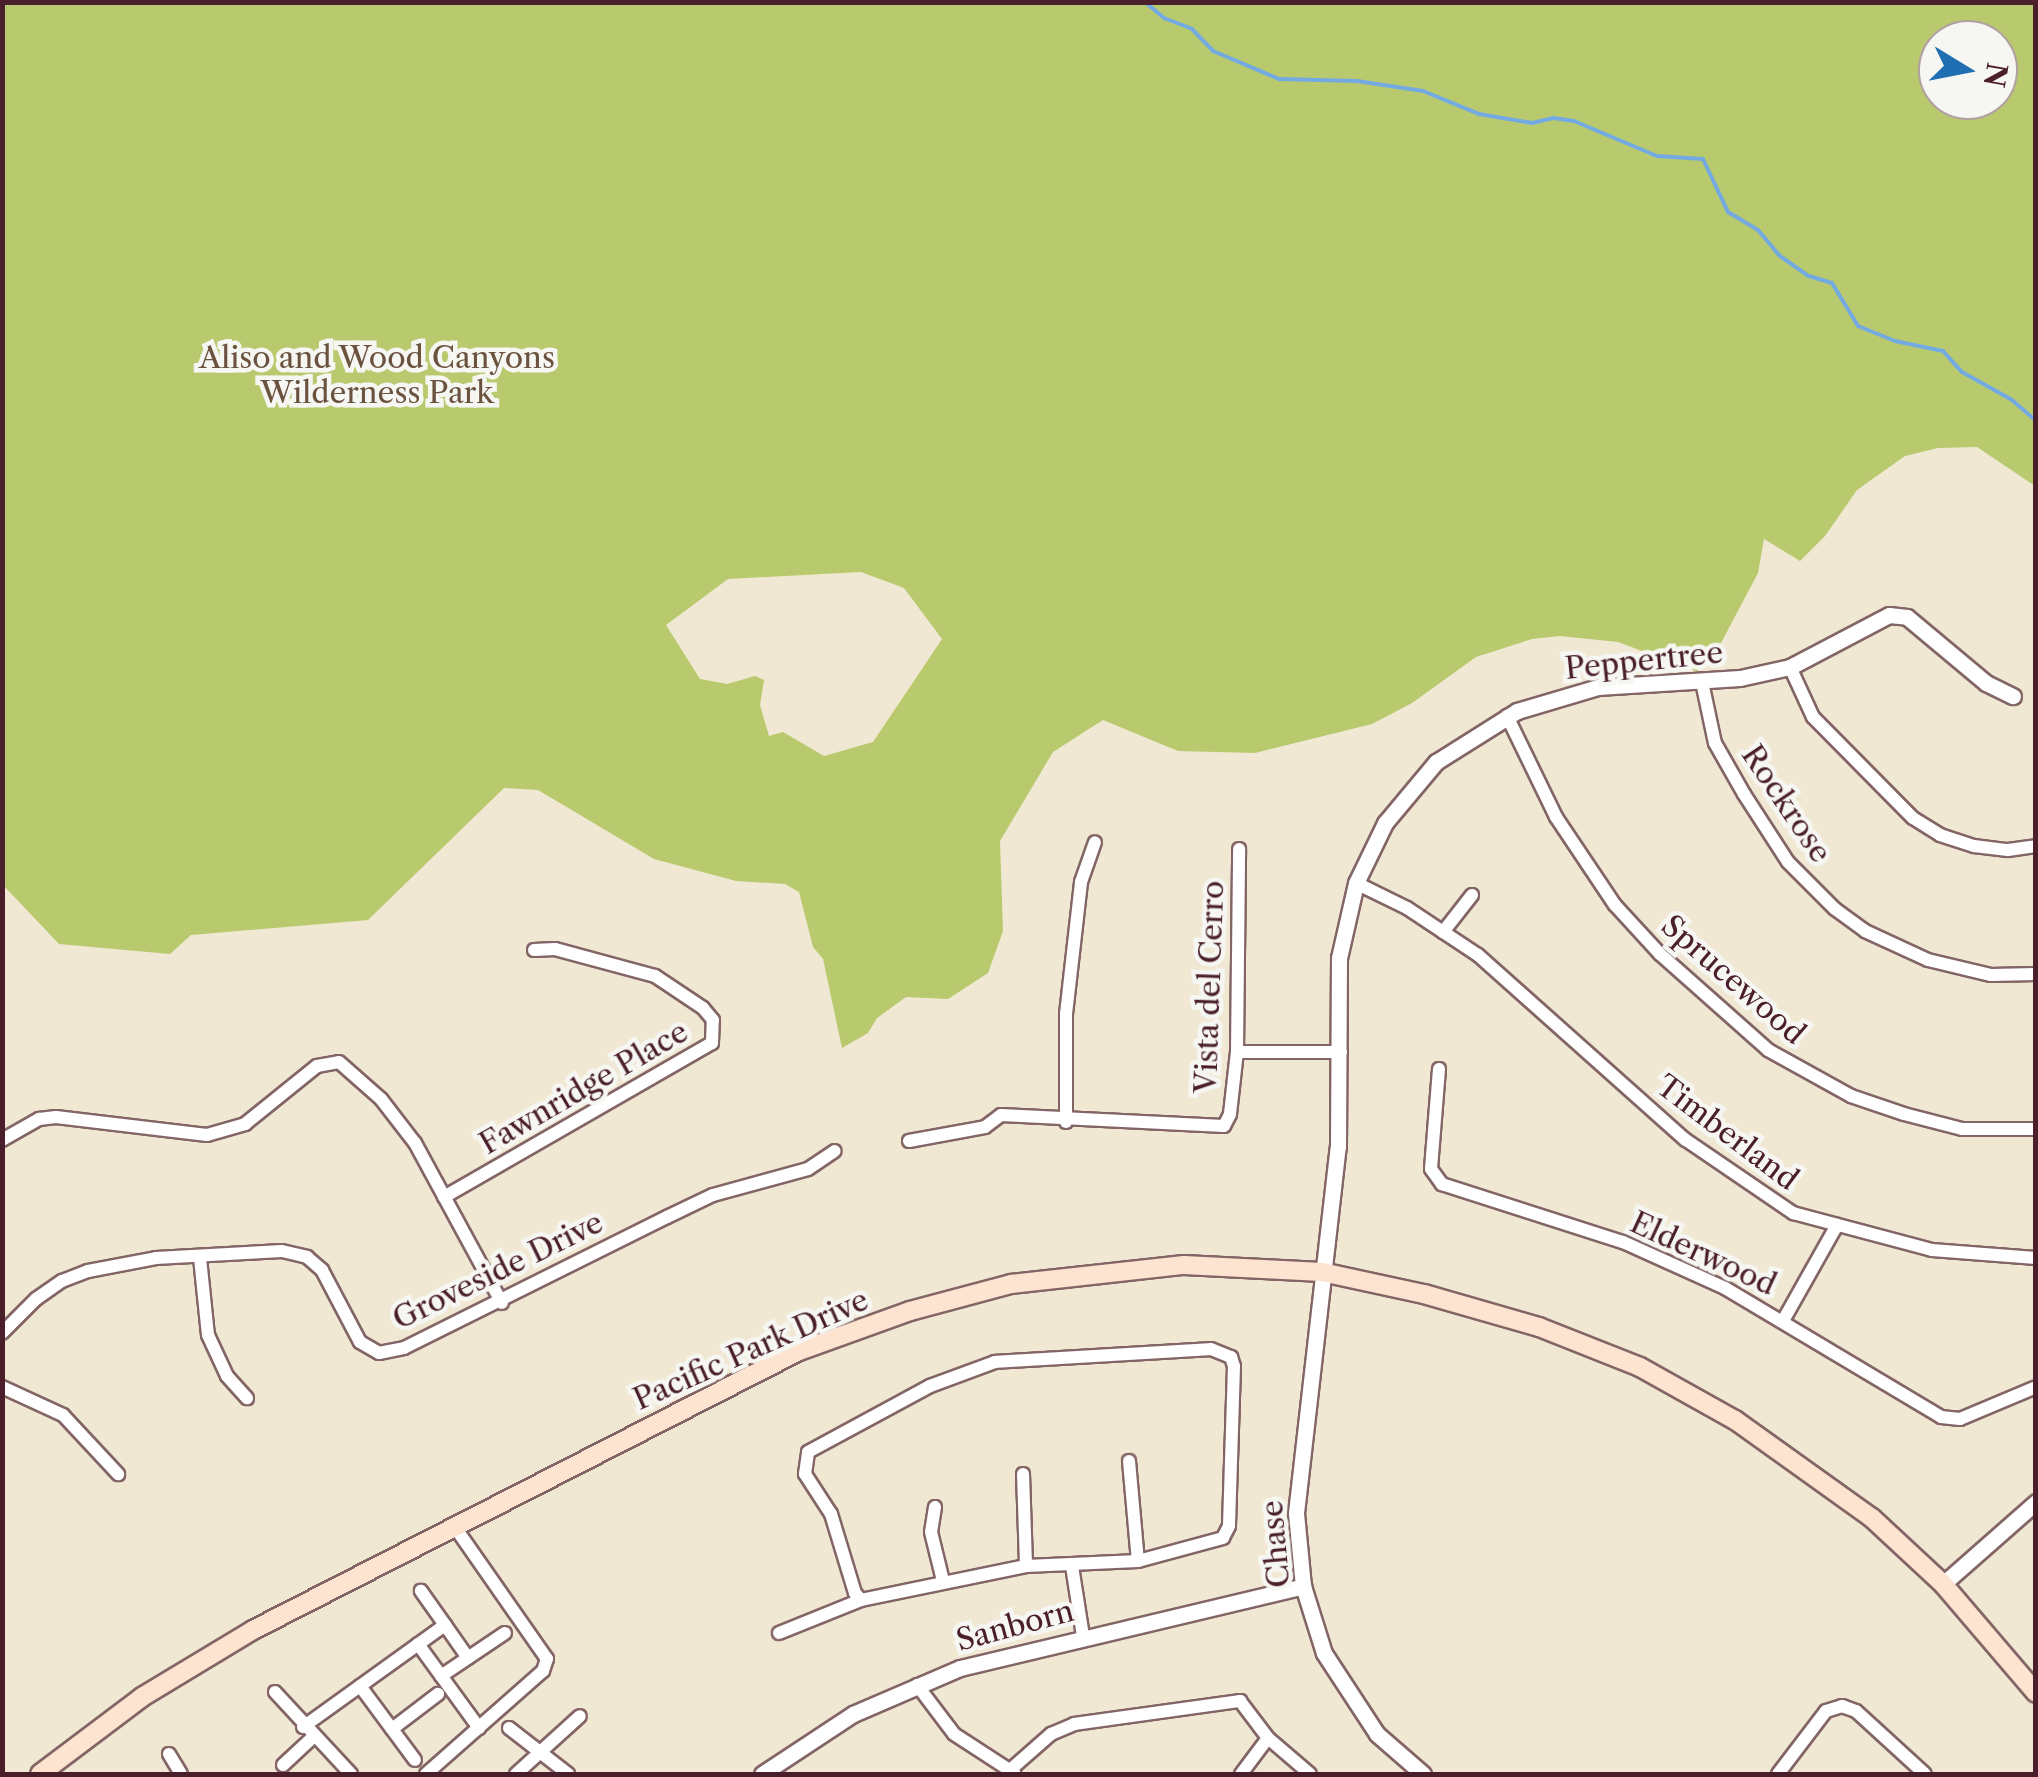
<!DOCTYPE html>
<html>
<head>
<meta charset="utf-8">
<style>
	body { margin:0 }
	#map { position:relative; width:2038px; height:1777px; overflow:hidden; background:#f0e8d3; font-family:"Libre Caslon Text",serif }
	div>[style] { position:absolute }
	[style*='--x'] { left:calc(var(--x)*1px); top:calc(var(--y)*1px); width:calc(var(--w)*1px); rotate:calc(var(--a)*1deg) }
	.green>* { inset:0; background:#b8ca6d }
	.stream>* { height:4px; margin:-2px; padding:0 2px; transform-origin:2px; border-radius:2px; background:#74aae2 }
	.roads { filter:drop-shadow(2px 0 #846566) drop-shadow(-2px 0 #846566) drop-shadow(0 2px #846566) drop-shadow(0 -2px #846566) }
	.minor>* { height:12px; margin:-6px; padding:0 6px; transform-origin:6px; border-radius:6px; background:#fff }
	.tertiary>* { height:15px; margin:-7.5px; padding:0 7.5px; transform-origin:7.5px; border-radius:7.5px; background:#fff }
	.secondary>* { height:18px; margin:-9px; padding:0 9px; transform-origin:9px; border-radius:9px; background:#fde4d0 }
	span { translate:-50% -50%; white-space:nowrap; text-align:center; line-height:1.15; -webkit-text-stroke:9px #f6f6f2; paint-order:stroke }
	.park-label { font-size:30px; color:#6b523f }
	.street-label { font-size:30px; color:#4a1f2b }
	.frame { position:absolute; inset:0; border:5px solid #4a1f2b; pointer-events:none }
	.north { position:absolute; left:1918px; top:20px; width:100px; height:100px; box-sizing:border-box; background:#f6f6f2; border:2px solid #b1a0a2; border-radius:50%; rotate:100deg; font-size:28px; font-weight:700; line-height:40px; text-align:center; color:#4a1f2b }
	.north::after { content:''; display:block; margin:auto; width:35px; height:45px; background:#1f6fb2; clip-path:polygon(50% 0,100% 100%,50% 72%,0 100%) }
</style>
</head>
<body>
<div id="map">
	<div class="green">
		<div style="clip-path:polygon(evenodd,3px 2px,2035px 3px,2035px 486px,1977px 447px,1938px 448px,1905px 456px,1857px 490px,1825px 536px,1800px 561px,1764px 539px,1758px 573px,1721px 643px,1697px 665px,1698px 672px,1618px 642px,1560px 636px,1532px 639px,1476px 657px,1412px 703px,1372px 724px,1255px 753px,1178px 751px,1103px 720px,1053px 752px,1000px 841px,1003px 931px,988px 973px,948px 999px,906px 997px,877px 1018px,868px 1033px,842px 1048px,823px 959px,813px 947px,799px 892px,785px 884px,736px 881px,654px 859px,538px 790px,504px 788px,368px 920px,191px 935px,170px 954px,59px 944px,3px 885px,3px 2px,1938px 40px,1998px 40px,1998px 100px,1938px 100px,1938px 40px,3px 2px,861px 572px,904px 588px,942px 639px,873px 742px,824px 756px,783px 732px,769px 736px,760px 705px,764px 680px,755px 676px,727px 684px,700px 679px,666px 625px,728px 579px,861px 572px)"></div>
	</div>
	<div class="stream">
		<div style="--x:1145;--y:2;--w:25;--a:40"></div>
		<div style="--x:1164;--y:18;--w:30;--a:21"></div>
		<div style="--x:1192;--y:29;--w:30;--a:46"></div>
		<div style="--x:1213;--y:51;--w:72;--a:23"></div>
		<div style="--x:1279;--y:79;--w:78;--a:1.5"></div>
		<div style="--x:1357;--y:81;--w:67;--a:8.6"></div>
		<div style="--x:1423;--y:91;--w:61;--a:22.3"></div>
		<div style="--x:1479;--y:114;--w:54;--a:9.6"></div>
		<div style="--x:1532;--y:123;--w:22;--a:-13"></div>
		<div style="--x:1553;--y:118;--w:21;--a:8"></div>
		<div style="--x:1574;--y:121;--w:90;--a:22.9"></div>
		<div style="--x:1657;--y:156;--w:46;--a:3.7"></div>
		<div style="--x:1703;--y:159;--w:59;--a:64.7"></div>
		<div style="--x:1728;--y:212;--w:35;--a:31"></div>
		<div style="--x:1758;--y:230;--w:34;--a:50"></div>
		<div style="--x:1780;--y:256;--w:35;--a:35"></div>
		<div style="--x:1809;--y:276;--w:24;--a:17"></div>
		<div style="--x:1832;--y:283;--w:50;--a:58.8"></div>
		<div style="--x:1858;--y:326;--w:40;--a:22"></div>
		<div style="--x:1895;--y:341;--w:49;--a:11.8"></div>
		<div style="--x:1943;--y:351;--w:28;--a:48"></div>
		<div style="--x:1962;--y:372;--w:57;--a:29.2"></div>
		<div style="--x:2012;--y:400;--w:32;--a:41"></div>
	</div>
	<div class="roads">
		<div class="minor">
			<div style="--x:1790;--y:667;--w:55;--a:65.3"></div>
			<div style="--x:1813;--y:717;--w:142;--a:45.3"></div>
			<div style="--x:1913;--y:818;--w:32;--a:32"></div>
			<div style="--x:1940;--y:835;--w:36;--a:18"></div>
			<div style="--x:1974;--y:846;--w:34;--a:7"></div>
			<div style="--x:2008;--y:850;--w:28;--a:-8"></div>
			<div style="--x:1702;--y:682;--w:62;--a:78"></div>
			<div style="--x:1715;--y:743;--w:59;--a:60.4"></div>
			<div style="--x:1744;--y:794;--w:81;--a:57.1"></div>
			<div style="--x:1788;--y:862;--w:66;--a:45"></div>
			<div style="--x:1835;--y:909;--w:37;--a:36"></div>
			<div style="--x:1865;--y:931;--w:69;--a:24.7"></div>
			<div style="--x:1928;--y:960;--w:65;--a:13.4"></div>
			<div style="--x:1991;--y:975;--w:45;--a:-1.3"></div>
			<div style="--x:1507;--y:716;--w:112;--a:64.1"></div>
			<div style="--x:1556;--y:817;--w:106;--a:56.2"></div>
			<div style="--x:1615;--y:905;--w:67;--a:47.4"></div>
			<div style="--x:1660;--y:954;--w:144;--a:41.6"></div>
			<div style="--x:1768;--y:1050;--w:95;--a:29"></div>
			<div style="--x:1851;--y:1096;--w:56;--a:18.8"></div>
			<div style="--x:1904;--y:1114;--w:60;--a:14.5"></div>
			<div style="--x:1962;--y:1129;--w:74;--a:0"></div>
			<div style="--x:1356;--y:883;--w:57;--a:26.1"></div>
			<div style="--x:1407;--y:908;--w:85;--a:33.5"></div>
			<div style="--x:1478;--y:955;--w:278;--a:41.7"></div>
			<div style="--x:1686;--y:1140;--w:130;--a:34.3"></div>
			<div style="--x:1793;--y:1213;--w:144;--a:14.9"></div>
			<div style="--x:1932;--y:1250;--w:104;--a:4.4"></div>
			<div style="--x:1443;--y:932;--w:47;--a:-51.9"></div>
			<div style="--x:1237;--y:1052;--w:104;--a:0"></div>
			<div style="--x:1439;--y:1069;--w:100;--a:94.6"></div>
			<div style="--x:1431;--y:1169;--w:19;--a:54"></div>
			<div style="--x:1442;--y:1184;--w:190;--a:17.8"></div>
			<div style="--x:1623;--y:1242;--w:112;--a:24.3"></div>
			<div style="--x:1725;--y:1288;--w:252;--a:30.8"></div>
			<div style="--x:1941;--y:1417;--w:19;--a:6"></div>
			<div style="--x:1960;--y:1419;--w:82;--a:-22.8"></div>
			<div style="--x:1066;--y:1122;--w:108;--a:-90"></div>
			<div style="--x:1066;--y:1014;--w:133;--a:-83.5"></div>
			<div style="--x:1081;--y:882;--w:42;--a:-70.7"></div>
			<div style="--x:2;--y:1140;--w:43;--a:-29.6"></div>
			<div style="--x:39;--y:1119;--w:17;--a:-7"></div>
			<div style="--x:56;--y:1117;--w:152;--a:6.8"></div>
			<div style="--x:207;--y:1135;--w:40;--a:-16"></div>
			<div style="--x:245;--y:1124;--w:92;--a:-38.9"></div>
			<div style="--x:317;--y:1066;--w:22;--a:-10"></div>
			<div style="--x:339;--y:1062;--w:56;--a:41.4"></div>
			<div style="--x:381;--y:1099;--w:56;--a:52.3"></div>
			<div style="--x:415;--y:1143;--w:182;--a:61.5"></div>
			<div style="--x:909;--y:1141;--w:77;--a:-10.4"></div>
			<div style="--x:985;--y:1127;--w:20;--a:-37"></div>
			<div style="--x:1001;--y:1115;--w:223;--a:2.8"></div>
			<div style="--x:1224;--y:1126;--w:13;--a:-63"></div>
			<div style="--x:1230;--y:1114;--w:62;--a:-83.6"></div>
			<div style="--x:1237;--y:1052;--w:203;--a:-89.4"></div>
			<div style="--x:444;--y:1197;--w:309;--a:-29.9"></div>
			<div style="--x:712;--y:1043;--w:23;--a:-88"></div>
			<div style="--x:713;--y:1020;--w:16;--a:-130"></div>
			<div style="--x:703;--y:1008;--w:58;--a:-146.3"></div>
			<div style="--x:655;--y:976;--w:104;--a:-164.9"></div>
			<div style="--x:555;--y:949;--w:21;--a:177"></div>
			<div style="--x:200;--y:1258;--w:77;--a:84.1"></div>
			<div style="--x:208;--y:1335;--w:45;--a:65.1"></div>
			<div style="--x:227;--y:1376;--w:30;--a:48"></div>
			<div style="--x:1784;--y:1319;--w:108;--a:-60.6"></div>
			<div style="--x:2;--y:1333;--w:48;--a:-45"></div>
			<div style="--x:36;--y:1299;--w:32;--a:-35"></div>
			<div style="--x:62;--y:1281;--w:28;--a:-21"></div>
			<div style="--x:88;--y:1271;--w:69;--a:-10.8"></div>
			<div style="--x:156;--y:1258;--w:126;--a:-3.2"></div>
			<div style="--x:282;--y:1251;--w:26;--a:13"></div>
			<div style="--x:307;--y:1257;--w:20;--a:41"></div>
			<div style="--x:322;--y:1270;--w:81;--a:62.2"></div>
			<div style="--x:360;--y:1342;--w:22;--a:30"></div>
			<div style="--x:379;--y:1353;--w:25;--a:-11"></div>
			<div style="--x:404;--y:1348;--w:294;--a:-26.5"></div>
			<div style="--x:667;--y:1217;--w:51;--a:-25.6"></div>
			<div style="--x:713;--y:1195;--w:98;--a:-15.3"></div>
			<div style="--x:808;--y:1169;--w:32;--a:-34"></div>
			<div style="--x:1211;--y:1349;--w:22;--a:22"></div>
			<div style="--x:1231;--y:1357;--w:9;--a:72"></div>
			<div style="--x:1234;--y:1366;--w:160;--a:91.8"></div>
			<div style="--x:1229;--y:1526;--w:13;--a:117"></div>
			<div style="--x:1223;--y:1538;--w:88;--a:164.9"></div>
			<div style="--x:1138;--y:1561;--w:112;--a:177.4"></div>
			<div style="--x:1026;--y:1566;--w:168;--a:168.4"></div>
			<div style="--x:861;--y:1600;--w:9;--a:-131"></div>
			<div style="--x:855;--y:1593;--w:83;--a:-106.9"></div>
			<div style="--x:831;--y:1514;--w:48;--a:-123"></div>
			<div style="--x:805;--y:1474;--w:22;--a:-82"></div>
			<div style="--x:808;--y:1452;--w:139;--a:-28.4"></div>
			<div style="--x:930;--y:1386;--w:69;--a:-20.3"></div>
			<div style="--x:995;--y:1362;--w:216;--a:-3.4"></div>
			<div style="--x:2;--y:1387;--w:67;--a:24.7"></div>
			<div style="--x:63;--y:1415;--w:81;--a:47"></div>
			<div style="--x:1129;--y:1461;--w:100;--a:84.9"></div>
			<div style="--x:1023;--y:1474;--w:92;--a:88.1"></div>
			<div style="--x:935;--y:1507;--w:25;--a:99"></div>
			<div style="--x:931;--y:1532;--w:50;--a:76.2"></div>
			<div style="--x:1072;--y:1566;--w:71;--a:81.1"></div>
			<div style="--x:445;--y:1625;--w:40;--a:55.1"></div>
			<div style="--x:779;--y:1633;--w:88;--a:-21.9"></div>
			<div style="--x:418;--y:1644;--w:104;--a:54"></div>
			<div style="--x:441;--y:1676;--w:77;--a:-33.9"></div>
			<div style="--x:917;--y:1685;--w:61;--a:52.9"></div>
			<div style="--x:954;--y:1734;--w:72;--a:33"></div>
			<div style="--x:360;--y:1686;--w:92;--a:53.4"></div>
			<div style="--x:275;--y:1692;--w:112;--a:47.2"></div>
			<div style="--x:303;--y:1727;--w:175;--a:-35.7"></div>
			<div style="--x:445;--y:1625;--w:42;--a:-125.2"></div>
			<div style="--x:509;--y:1728;--w:75;--a:37.9"></div>
			<div style="--x:392;--y:1729;--w:58;--a:-37.3"></div>
			<div style="--x:169;--y:1754;--w:23;--a:59"></div>
			<div style="--x:283;--y:1765;--w:41;--a:-43"></div>
			<div style="--x:1010;--y:1770;--w:55;--a:-41.3"></div>
			<div style="--x:1051;--y:1734;--w:25;--a:-23"></div>
			<div style="--x:1074;--y:1724;--w:168;--a:-7.9"></div>
			<div style="--x:1240;--y:1701;--w:46;--a:52.9"></div>
			<div style="--x:1268;--y:1738;--w:55;--a:40.6"></div>
			<div style="--x:426;--y:1774;--w:156;--a:-41.4"></div>
			<div style="--x:543;--y:1671;--w:13;--a:-72"></div>
			<div style="--x:547;--y:1659;--w:161;--a:-124.9"></div>
			<div style="--x:516;--y:1774;--w:86;--a:-42.2"></div>
			<div style="--x:1241;--y:1774;--w:45;--a:-53.1"></div>
			<div style="--x:1778;--y:1774;--w:79;--a:-52.7"></div>
			<div style="--x:1826;--y:1711;--w:17;--a:-17"></div>
			<div style="--x:1842;--y:1706;--w:15;--a:20"></div>
			<div style="--x:1856;--y:1711;--w:93;--a:42.4"></div>
		</div>
		<div class="tertiary">
			<div style="--x:1943;--y:1584;--w:124;--a:-41.4"></div>
			<div style="--x:762;--y:1774;--w:109;--a:-33.4"></div>
			<div style="--x:853;--y:1714;--w:116;--a:-23.3"></div>
			<div style="--x:960;--y:1668;--w:353;--a:-13.4"></div>
			<div style="--x:1423;--y:1774;--w:61;--a:-139"></div>
			<div style="--x:1377;--y:1734;--w:97;--a:-123.2"></div>
			<div style="--x:1324;--y:1653;--w:70;--a:-107.4"></div>
			<div style="--x:1303;--y:1586;--w:73;--a:-95.5"></div>
			<div style="--x:1296;--y:1513;--w:368;--a:-83.5"></div>
			<div style="--x:1338;--y:1147;--w:189;--a:-89.7"></div>
			<div style="--x:1339;--y:958;--w:77;--a:-77.2"></div>
			<div style="--x:1356;--y:883;--w:67;--a:-64.2"></div>
			<div style="--x:1385;--y:823;--w:80;--a:-50.1"></div>
			<div style="--x:1436;--y:762;--w:96;--a:-32.2"></div>
			<div style="--x:1517;--y:711;--w:84;--a:-16.5"></div>
			<div style="--x:1598;--y:687;--w:142;--a:-3.6"></div>
			<div style="--x:1740;--y:678;--w:51;--a:-12.4"></div>
			<div style="--x:1790;--y:667;--w:112;--a:-27.7"></div>
			<div style="--x:1889;--y:615;--w:18;--a:6"></div>
			<div style="--x:1907;--y:617;--w:103;--a:39.9"></div>
			<div style="--x:1986;--y:683;--w:30;--a:26"></div>
		</div>
		<div class="secondary">
			<div style="--x:40;--y:1774;--w:128;--a:-37"></div>
			<div style="--x:142;--y:1697;--w:130;--a:-31.1"></div>
			<div style="--x:253;--y:1630;--w:613;--a:-27.07"></div>
			<div style="--x:799;--y:1351;--w:118;--a:-19.8"></div>
			<div style="--x:910;--y:1311;--w:105;--a:-15"></div>
			<div style="--x:1011;--y:1284;--w:174;--a:-6.3"></div>
			<div style="--x:1184;--y:1265;--w:138;--a:2.9"></div>
			<div style="--x:1322;--y:1272;--w:104;--a:12.2"></div>
			<div style="--x:1424;--y:1294;--w:120;--a:16"></div>
			<div style="--x:1539;--y:1327;--w:109;--a:21.6"></div>
			<div style="--x:1640;--y:1367;--w:109;--a:29.2"></div>
			<div style="--x:1735;--y:1420;--w:168;--a:35.6"></div>
			<div style="--x:1872;--y:1518;--w:97;--a:42.9"></div>
			<div style="--x:1943;--y:1584;--w:143;--a:49.5"></div>
		</div>
	</div>
	<div class="park-label">
		<span style="left:377px;top:375px">Aliso and Wood Canyons<br>Wilderness Park</span>
	</div>
	<div class="street-label">
		<span style="left:1644px;top:661px;rotate:-6deg">Peppertree</span>
		<span style="left:1786px;top:804px;rotate:56deg">Rockrose</span>
		<span style="left:1733px;top:980px;rotate:41deg">Sprucewood</span>
		<span style="left:1210px;top:987px;rotate:-88deg">Vista del Cerro</span>
		<span style="left:584px;top:1088px;rotate:-30deg">Fawnridge Place</span>
		<span style="left:1727px;top:1133px;rotate:37deg">Timberland</span>
		<span style="left:1703px;top:1254px;rotate:25deg">Elderwood</span>
		<span style="left:498px;top:1271px;rotate:-26deg">Groveside Drive</span>
		<span style="left:751px;top:1350px;rotate:-24deg">Pacific Park Drive</span>
		<span style="left:1276px;top:1544px;rotate:-95deg">Chase</span>
		<span style="left:1015px;top:1626px;rotate:-15deg">Sanborn</span>
	</div>
	<div class="frame"></div>
	<div class="north">N</div>
</div>
</body>
</html>
